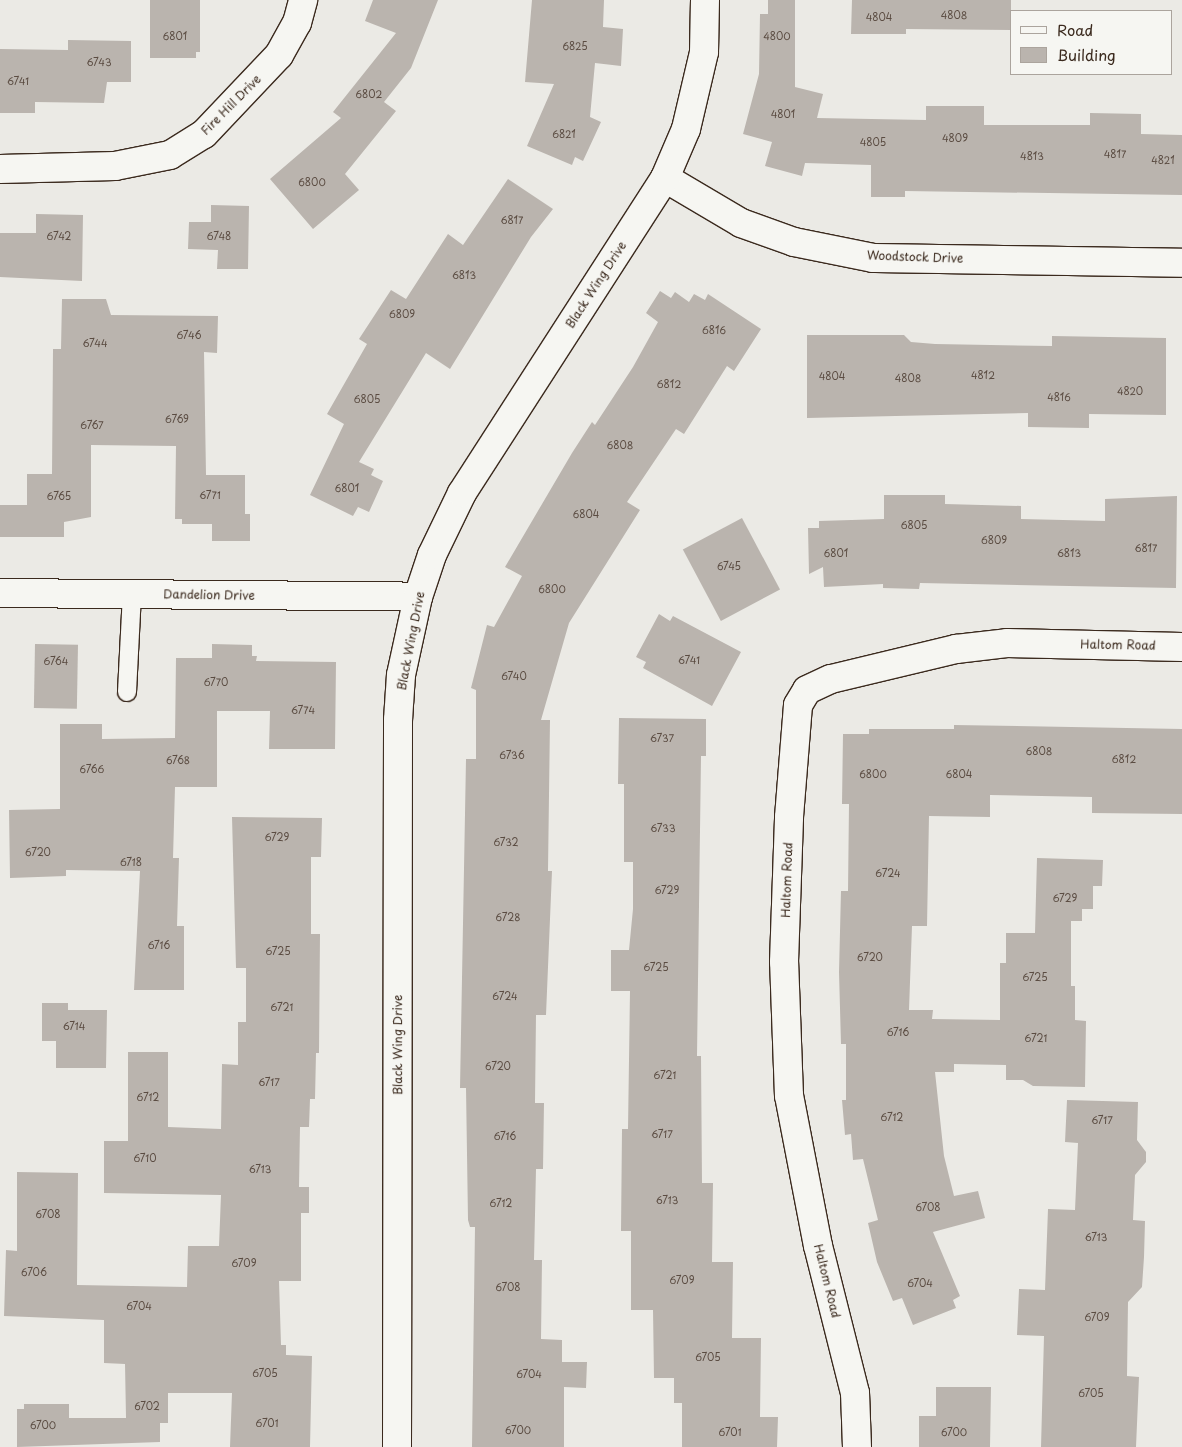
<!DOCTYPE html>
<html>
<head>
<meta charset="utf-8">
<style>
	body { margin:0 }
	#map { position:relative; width:1182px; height:1447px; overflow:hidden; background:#ebeae5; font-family:"Playpen Sans",sans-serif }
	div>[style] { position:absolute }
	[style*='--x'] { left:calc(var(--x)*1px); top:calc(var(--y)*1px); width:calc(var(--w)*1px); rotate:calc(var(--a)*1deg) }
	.building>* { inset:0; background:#bab4ae; transform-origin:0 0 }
	.roads { filter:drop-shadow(1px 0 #3b2a1e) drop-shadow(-1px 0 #3b2a1e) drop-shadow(0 1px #3b2a1e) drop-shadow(0 -1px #3b2a1e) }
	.lane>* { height:18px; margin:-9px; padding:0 9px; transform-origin:9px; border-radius:9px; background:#f6f6f2 }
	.street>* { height:28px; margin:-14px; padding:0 14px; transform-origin:14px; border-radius:14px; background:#f6f6f2 }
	span { translate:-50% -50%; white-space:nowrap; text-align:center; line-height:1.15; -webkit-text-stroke:4px #f6f6f2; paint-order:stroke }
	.number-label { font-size:10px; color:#5b4c42 }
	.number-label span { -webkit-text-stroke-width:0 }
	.street-label { font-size:12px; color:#3b2a1e }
	.legend { position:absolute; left:1010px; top:10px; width:162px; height:65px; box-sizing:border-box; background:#f6f6f2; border:1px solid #aba49d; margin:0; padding:6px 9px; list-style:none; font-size:15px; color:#3b2a1e }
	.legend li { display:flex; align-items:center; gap:10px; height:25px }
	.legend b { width:25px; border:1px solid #aba49d }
</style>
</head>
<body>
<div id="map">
	<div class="building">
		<div style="clip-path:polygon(150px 0,200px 0,200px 52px,196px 52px,196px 58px,150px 58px)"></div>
		<div style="clip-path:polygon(373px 0,438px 0,411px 68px,384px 102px,396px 111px,345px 174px,359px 190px,313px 229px,270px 179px,341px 118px,333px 112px,396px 33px,365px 21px)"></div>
		<div style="clip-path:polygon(532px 0,604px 0,603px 27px,623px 29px,621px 66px,595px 63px,590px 117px,601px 122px,583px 161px,575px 157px,572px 165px,527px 146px,554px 84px,525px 82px)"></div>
		<div style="clip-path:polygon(768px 0,795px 0,795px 87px,823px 94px,817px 118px,926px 120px,926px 106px,984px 106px,984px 125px,1090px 125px,1090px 113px,1141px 114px,1141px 134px,1182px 135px,1182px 195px,905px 191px,905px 197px,871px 197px,871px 165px,805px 163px,802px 176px,765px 166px,772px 142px,743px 134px,759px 74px,760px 14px,768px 14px)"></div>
		<div style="clip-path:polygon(852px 0,1011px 0,1011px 30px,906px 29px,906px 34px,851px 34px)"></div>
		<div style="clip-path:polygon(68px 40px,131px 41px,131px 82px,107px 82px,104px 103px,35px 102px,35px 113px,0 113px,0 49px,68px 50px)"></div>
		<div style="clip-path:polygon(508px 179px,553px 209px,531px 237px,450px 369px,426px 353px,359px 462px,374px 469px,371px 475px,383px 481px,369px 512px,358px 507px,353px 516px,310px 495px,344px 424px,327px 414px,367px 344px,359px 339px,391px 290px,406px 299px,448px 234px,463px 245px)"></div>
		<div style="clip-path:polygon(211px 205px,249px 206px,248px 269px,217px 269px,218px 250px,188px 249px,189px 222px,211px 222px)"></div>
		<div style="clip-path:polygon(36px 214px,83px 215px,82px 281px,0 277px,0 233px,36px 233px)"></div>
		<div style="clip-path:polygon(660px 291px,671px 298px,675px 292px,689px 302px,694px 294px,705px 300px,708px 294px,761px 329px,734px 371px,727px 366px,684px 434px,676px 429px,627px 502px,640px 510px,569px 623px,541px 720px,550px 720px,548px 871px,552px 871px,546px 1015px,536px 1015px,535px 1103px,544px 1103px,543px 1169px,536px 1169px,534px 1260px,542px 1260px,541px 1339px,562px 1340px,562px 1362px,587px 1362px,586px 1388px,564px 1387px,564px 1447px,472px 1447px,475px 1227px,470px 1227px,468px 1220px,466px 1088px,460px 1088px,466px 759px,476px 759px,476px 690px,471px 688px,487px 625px,494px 627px,522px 576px,505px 567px,572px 453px,592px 422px,595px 425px,633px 367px,658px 322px,646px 313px)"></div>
		<div style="clip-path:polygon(62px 299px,106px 299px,111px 315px,218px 316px,217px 353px,204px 352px,206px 475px,245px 475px,245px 514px,250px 514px,250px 541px,212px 541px,212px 524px,182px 524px,182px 519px,175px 519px,176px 446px,91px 445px,91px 517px,64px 522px,64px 537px,0 537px,0 505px,27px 505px,27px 474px,52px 474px,53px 349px,61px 349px)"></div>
		<div style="clip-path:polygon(807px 335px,904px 335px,911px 342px,935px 344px,1052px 346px,1052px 336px,1166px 338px,1166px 415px,1089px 414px,1089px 428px,1028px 427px,1028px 413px,807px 418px)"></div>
		<div style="clip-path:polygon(884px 495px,945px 495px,945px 504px,1021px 506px,1021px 519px,1105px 521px,1105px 499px,1177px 496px,1176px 588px,920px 583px,919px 589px,883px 588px,883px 584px,824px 587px,823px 567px,809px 574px,808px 528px,819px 528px,819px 521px,884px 519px)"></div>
		<div style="left:742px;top:518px;width:81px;height:67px;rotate:62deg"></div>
		<div style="clip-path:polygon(659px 614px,670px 621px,673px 616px,741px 652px,712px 706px,643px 668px,646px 662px,636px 657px)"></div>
		<div style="left:35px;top:644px;width:43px;height:64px;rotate:1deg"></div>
		<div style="clip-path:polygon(212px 644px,252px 645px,252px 656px,257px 656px,256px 661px,336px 662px,335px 749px,269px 749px,270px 711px,217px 711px,217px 787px,175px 787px,173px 858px,179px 858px,177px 926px,184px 926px,184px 990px,134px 990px,140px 871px,66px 870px,66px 876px,10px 878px,9px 810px,60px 809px,60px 724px,102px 724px,102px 739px,175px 738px,176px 658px,212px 658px)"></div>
		<div style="clip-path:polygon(619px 718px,706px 719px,706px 756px,701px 756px,697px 1056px,701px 1056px,702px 1183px,713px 1183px,712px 1262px,733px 1262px,732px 1338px,761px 1338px,760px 1417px,778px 1417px,777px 1447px,682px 1447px,682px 1403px,674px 1403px,674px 1378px,654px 1378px,653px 1310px,631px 1310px,631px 1231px,621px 1231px,622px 1129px,628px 1129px,630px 991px,611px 991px,611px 950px,629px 950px,633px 909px,633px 862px,624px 862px,624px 784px,618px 784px)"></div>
		<div style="clip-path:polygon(954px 725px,1182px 729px,1182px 814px,1092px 813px,1092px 797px,990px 795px,990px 817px,929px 816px,927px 926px,912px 926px,909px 1010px,933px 1010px,932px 1019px,1000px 1020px,1000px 963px,1006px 963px,1006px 933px,1035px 933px,1037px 858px,1103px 860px,1102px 886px,1093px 886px,1093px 909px,1082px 909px,1082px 921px,1071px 921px,1071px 986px,1075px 986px,1075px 1020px,1086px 1021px,1085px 1087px,1033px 1086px,1023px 1080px,1006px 1080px,1006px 1065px,954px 1064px,954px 1072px,935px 1072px,944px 1156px,954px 1196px,978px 1191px,985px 1218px,933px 1232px,960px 1296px,953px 1300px,956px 1308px,913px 1325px,902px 1298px,893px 1301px,877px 1262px,868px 1223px,878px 1220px,863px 1159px,853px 1160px,851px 1134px,845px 1135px,842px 1100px,846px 1100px,846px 1044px,841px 1044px,839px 972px,841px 891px,848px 891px,849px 804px,842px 804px,843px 734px,869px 734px,869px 729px,954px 729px)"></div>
		<div style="clip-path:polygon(232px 817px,322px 818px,321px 857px,311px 857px,311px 934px,320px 934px,319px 1053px,316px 1053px,315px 1099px,310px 1099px,309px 1127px,300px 1127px,299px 1187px,309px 1187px,309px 1213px,301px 1213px,301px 1281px,279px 1281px,281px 1345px,286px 1345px,286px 1355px,312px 1356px,310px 1447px,230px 1447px,232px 1393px,168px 1393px,168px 1423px,160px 1423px,160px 1442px,17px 1447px,17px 1409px,24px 1409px,24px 1404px,69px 1404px,69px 1418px,126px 1418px,125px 1364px,104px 1363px,104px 1320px,4px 1316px,6px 1250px,17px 1251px,17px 1172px,78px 1173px,77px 1285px,187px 1287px,188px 1246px,219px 1246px,221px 1195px,104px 1193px,104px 1141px,128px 1141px,128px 1052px,168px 1052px,168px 1127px,221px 1129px,222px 1064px,238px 1065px,238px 1022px,246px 1022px,246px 968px,236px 968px)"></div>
		<div style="clip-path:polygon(42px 1003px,68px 1003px,68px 1010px,107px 1010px,106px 1068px,56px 1068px,56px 1041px,42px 1041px)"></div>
		<div style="clip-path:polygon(1067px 1100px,1138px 1102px,1137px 1140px,1146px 1152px,1146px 1162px,1135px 1175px,1133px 1220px,1145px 1221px,1144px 1257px,1142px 1287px,1128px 1302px,1127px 1376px,1139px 1377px,1136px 1447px,1041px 1447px,1044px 1336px,1017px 1335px,1019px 1289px,1045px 1290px,1048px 1209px,1075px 1210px,1078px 1143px,1065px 1142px)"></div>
		<div style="clip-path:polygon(936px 1387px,991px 1387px,990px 1447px,919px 1447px,919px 1416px,936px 1416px)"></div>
	</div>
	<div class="roads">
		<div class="lane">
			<div style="--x:127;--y:692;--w:98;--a:-87.1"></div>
		</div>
		<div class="street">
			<div style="--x:0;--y:169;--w:115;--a:-1.5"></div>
			<div style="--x:115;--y:166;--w:56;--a:-11.3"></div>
			<div style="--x:170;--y:155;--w:40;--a:-32"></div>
			<div style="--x:204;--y:134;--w:109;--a:-46.5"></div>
			<div style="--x:279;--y:55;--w:37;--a:-61"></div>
			<div style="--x:297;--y:23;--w:24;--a:-75"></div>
			<div style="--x:665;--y:178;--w:88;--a:30.6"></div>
			<div style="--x:741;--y:223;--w:56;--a:19.7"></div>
			<div style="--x:794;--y:242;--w:81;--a:11.4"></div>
			<div style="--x:873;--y:258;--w:309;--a:0.9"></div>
			<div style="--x:0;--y:593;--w:418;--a:0.5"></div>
			<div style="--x:397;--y:1447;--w:727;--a:-89.92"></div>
			<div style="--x:398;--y:720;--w:45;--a:-86.2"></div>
			<div style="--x:401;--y:675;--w:80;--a:-77.7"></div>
			<div style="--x:418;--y:597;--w:44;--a:-71.6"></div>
			<div style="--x:432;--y:555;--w:69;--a:-64.2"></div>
			<div style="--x:462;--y:493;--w:375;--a:-57.2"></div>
			<div style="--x:665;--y:178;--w:53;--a:-66.8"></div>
			<div style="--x:686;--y:129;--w:79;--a:-76.8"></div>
			<div style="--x:704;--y:52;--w:52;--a:-88.9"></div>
			<div style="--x:857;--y:1447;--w:54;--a:-92.1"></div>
			<div style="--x:855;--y:1393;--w:152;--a:-104.1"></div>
			<div style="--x:818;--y:1246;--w:153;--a:-100.9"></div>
			<div style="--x:789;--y:1096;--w:134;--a:-92.1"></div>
			<div style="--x:784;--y:962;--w:145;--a:-88"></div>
			<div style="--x:789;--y:817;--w:112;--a:-85.4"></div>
			<div style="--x:798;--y:705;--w:17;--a:-59"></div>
			<div style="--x:807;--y:690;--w:26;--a:-25"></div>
			<div style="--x:831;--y:679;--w:129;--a:-13.5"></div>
			<div style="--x:956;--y:649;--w:51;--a:-6.7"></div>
			<div style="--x:1007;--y:643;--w:175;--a:1.3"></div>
		</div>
	</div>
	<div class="number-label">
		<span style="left:954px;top:15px">4808</span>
		<span style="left:879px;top:17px">4804</span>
		<span style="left:175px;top:36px">6801</span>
		<span style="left:777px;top:36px">4800</span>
		<span style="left:575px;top:46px">6825</span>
		<span style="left:99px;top:62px">6743</span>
		<span style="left:18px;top:81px">6741</span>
		<span style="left:369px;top:94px">6802</span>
		<span style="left:783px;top:114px">4801</span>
		<span style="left:564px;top:134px">6821</span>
		<span style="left:955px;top:138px">4809</span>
		<span style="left:873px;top:142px">4805</span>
		<span style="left:1115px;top:154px">4817</span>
		<span style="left:1032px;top:156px">4813</span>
		<span style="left:1163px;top:160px">4821</span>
		<span style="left:312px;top:182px">6800</span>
		<span style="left:512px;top:220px">6817</span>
		<span style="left:59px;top:236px">6742</span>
		<span style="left:219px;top:236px">6748</span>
		<span style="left:464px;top:275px">6813</span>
		<span style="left:402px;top:314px">6809</span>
		<span style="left:714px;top:330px">6816</span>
		<span style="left:189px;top:335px">6746</span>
		<span style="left:95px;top:343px">6744</span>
		<span style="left:983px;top:375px">4812</span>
		<span style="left:832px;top:376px">4804</span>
		<span style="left:908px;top:378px">4808</span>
		<span style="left:669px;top:384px">6812</span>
		<span style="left:1130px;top:391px">4820</span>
		<span style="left:1059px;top:397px">4816</span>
		<span style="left:367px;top:399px">6805</span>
		<span style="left:177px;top:419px">6769</span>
		<span style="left:92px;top:425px">6767</span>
		<span style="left:620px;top:445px">6808</span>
		<span style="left:347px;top:488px">6801</span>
		<span style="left:210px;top:495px">6771</span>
		<span style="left:59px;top:496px">6765</span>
		<span style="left:586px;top:514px">6804</span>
		<span style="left:914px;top:525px">6805</span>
		<span style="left:994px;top:540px">6809</span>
		<span style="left:1146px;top:548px">6817</span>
		<span style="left:836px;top:553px">6801</span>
		<span style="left:1069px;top:553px">6813</span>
		<span style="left:729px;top:566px">6745</span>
		<span style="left:552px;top:589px">6800</span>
		<span style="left:689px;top:660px">6741</span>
		<span style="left:56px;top:661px">6764</span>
		<span style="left:514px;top:676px">6740</span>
		<span style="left:216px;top:682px">6770</span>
		<span style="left:303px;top:710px">6774</span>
		<span style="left:662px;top:738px">6737</span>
		<span style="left:1039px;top:751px">6808</span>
		<span style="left:512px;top:755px">6736</span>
		<span style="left:1124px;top:759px">6812</span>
		<span style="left:178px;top:760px">6768</span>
		<span style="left:92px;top:769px">6766</span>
		<span style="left:873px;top:774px">6800</span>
		<span style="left:959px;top:774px">6804</span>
		<span style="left:663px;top:828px">6733</span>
		<span style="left:277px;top:837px">6729</span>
		<span style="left:506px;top:842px">6732</span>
		<span style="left:38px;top:852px">6720</span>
		<span style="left:131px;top:862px">6718</span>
		<span style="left:888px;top:873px">6724</span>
		<span style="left:667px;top:890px">6729</span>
		<span style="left:1065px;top:898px">6729</span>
		<span style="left:508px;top:917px">6728</span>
		<span style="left:159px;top:945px">6716</span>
		<span style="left:278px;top:951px">6725</span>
		<span style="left:870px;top:957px">6720</span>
		<span style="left:656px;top:967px">6725</span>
		<span style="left:1035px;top:977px">6725</span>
		<span style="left:505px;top:996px">6724</span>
		<span style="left:282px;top:1007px">6721</span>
		<span style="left:74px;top:1026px">6714</span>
		<span style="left:898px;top:1032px">6716</span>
		<span style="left:1036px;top:1038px">6721</span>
		<span style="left:498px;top:1066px">6720</span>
		<span style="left:665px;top:1075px">6721</span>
		<span style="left:269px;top:1082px">6717</span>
		<span style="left:148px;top:1097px">6712</span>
		<span style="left:892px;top:1117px">6712</span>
		<span style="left:1102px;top:1120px">6717</span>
		<span style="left:662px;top:1134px">6717</span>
		<span style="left:505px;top:1136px">6716</span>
		<span style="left:145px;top:1158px">6710</span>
		<span style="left:260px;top:1169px">6713</span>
		<span style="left:667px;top:1200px">6713</span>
		<span style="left:501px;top:1203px">6712</span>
		<span style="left:928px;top:1207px">6708</span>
		<span style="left:48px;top:1214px">6708</span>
		<span style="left:1096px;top:1237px">6713</span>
		<span style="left:244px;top:1263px">6709</span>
		<span style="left:34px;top:1272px">6706</span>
		<span style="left:682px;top:1280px">6709</span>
		<span style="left:920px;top:1283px">6704</span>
		<span style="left:508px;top:1287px">6708</span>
		<span style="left:139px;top:1306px">6704</span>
		<span style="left:1097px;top:1317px">6709</span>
		<span style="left:708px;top:1357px">6705</span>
		<span style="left:265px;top:1373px">6705</span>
		<span style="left:529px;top:1374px">6704</span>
		<span style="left:1091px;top:1393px">6705</span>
		<span style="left:147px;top:1406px">6702</span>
		<span style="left:267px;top:1423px">6701</span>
		<span style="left:43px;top:1425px">6700</span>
		<span style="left:518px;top:1430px">6700</span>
		<span style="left:730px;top:1432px">6701</span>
		<span style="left:954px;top:1432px">6700</span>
	</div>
	<div class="street-label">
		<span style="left:231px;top:105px;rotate:-45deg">Fire Hill Drive</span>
		<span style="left:915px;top:257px;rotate:2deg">Woodstock Drive</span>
		<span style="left:596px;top:285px;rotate:-57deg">Black Wing Drive</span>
		<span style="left:209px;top:595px;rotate:1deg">Dandelion Drive</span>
		<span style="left:411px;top:641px;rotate:-79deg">Black Wing Drive</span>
		<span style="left:1118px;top:645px;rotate:1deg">Haltom Road</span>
		<span style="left:787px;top:880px;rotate:-88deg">Haltom Road</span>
		<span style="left:398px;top:1045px;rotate:-90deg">Black Wing Drive</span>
		<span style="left:827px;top:1281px;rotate:76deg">Haltom Road</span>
	</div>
	<ul class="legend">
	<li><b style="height:6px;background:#f6f6f2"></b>Road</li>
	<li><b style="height:14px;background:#bab4ae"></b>Building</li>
	</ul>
</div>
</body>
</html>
